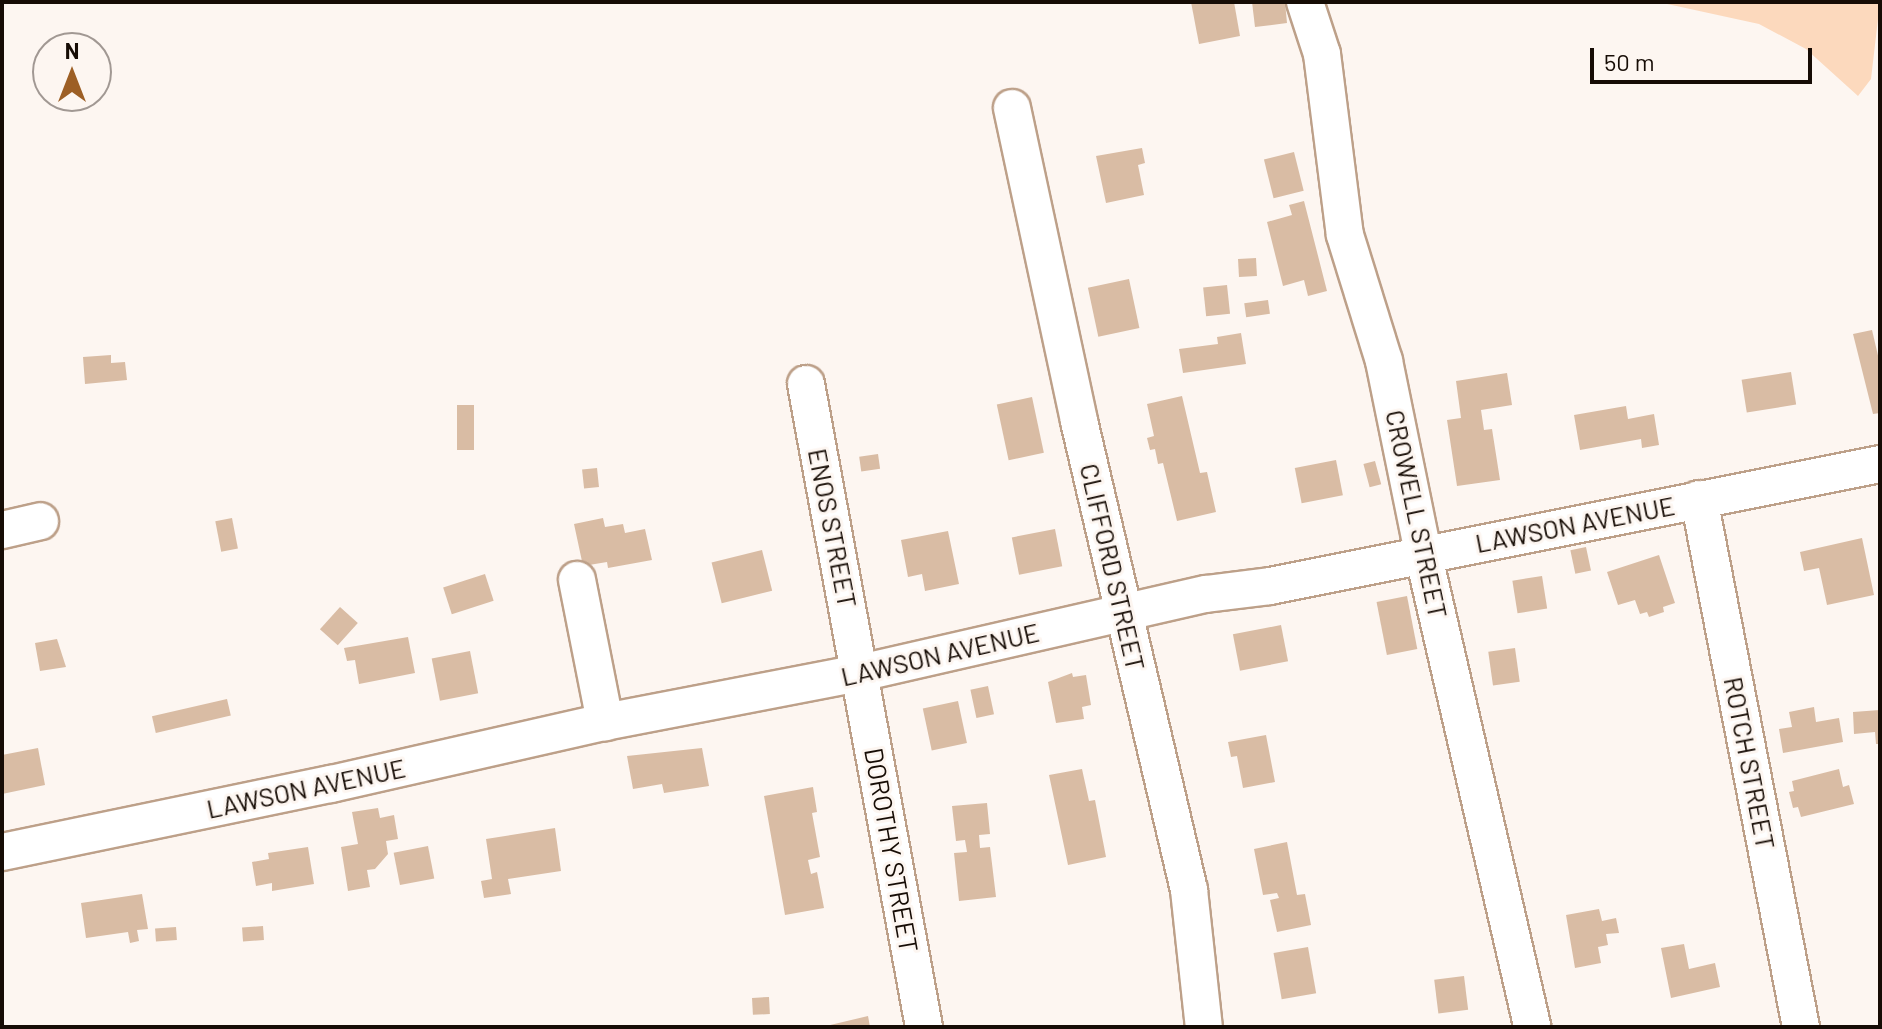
<!DOCTYPE html>
<html>
<head>
<meta charset="utf-8">
<style>
	body { margin:0 }
	#map { position:relative; width:1882px; height:1029px; overflow:hidden; background:#fdf6f1; font-family:Barlow,sans-serif }
	div>[style] { position:absolute }
	[style*='--x'] { left:calc(var(--x)*1px); top:calc(var(--y)*1px); width:calc(var(--w)*1px); rotate:calc(var(--a)*1deg) }
	.green>* { inset:0; background:#fcd9bd }
	.building>* { inset:0; background:#d9bca4; transform-origin:0 0 }
	.roads { filter:drop-shadow(2px 0 #bda089) drop-shadow(-2px 0 #bda089) drop-shadow(0 2px #bda089) drop-shadow(0 -2px #bda089) }
	.minor>* { height:36px; margin:-18px; padding:0 18px; transform-origin:18px; border-radius:18px; background:#fff }
	span { translate:-50% -50%; white-space:nowrap; text-align:center; line-height:1.15; -webkit-text-stroke:6px #fdf6f1; paint-order:stroke }
	.street-label { font-size:26px; color:#160c05 }
	.frame { position:absolute; inset:0; border:4px solid #160c05; pointer-events:none }
	.north { position:absolute; left:32px; top:32px; width:80px; height:80px; box-sizing:border-box; background:#fdf6f1; border:2px solid #a19893; border-radius:50%; rotate:0deg; font-size:22px; font-weight:700; line-height:32px; text-align:center; color:#160c05 }
	.north::after { content:''; display:block; margin:auto; width:28px; height:36px; background:#9d5f25; clip-path:polygon(50% 0,100% 100%,50% 72%,0 100%) }
	.scale { position:absolute; left:1590px; top:48px; width:222px; height:36px; box-sizing:border-box; border:4px solid #160c05; border-top:0; padding-left:10px; font-size:24px; line-height:28px; white-space:nowrap; color:#160c05; -webkit-text-stroke:6px #fdf6f1; paint-order:stroke }
</style>
</head>
<body>
<div id="map">
	<div class="green">
		<div style="clip-path:polygon(1658px 2px,1880px 2px,1871px 79px,1858px 96px,1806px 49px,1759px 24px)"></div>
	</div>
	<div class="building">
		<div style="clip-path:polygon(1191px 2px,1234px 2px,1240px 36px,1199px 44px)"></div>
		<div style="clip-path:polygon(1252px 2px,1285px 2px,1287px 23px,1255px 27px)"></div>
		<div style="clip-path:polygon(1142px 148px,1145px 163px,1138px 165px,1144px 195px,1106px 203px,1096px 156px)"></div>
		<div style="left:1294px;top:152px;width:40px;height:31px;rotate:76deg"></div>
		<div style="clip-path:polygon(1304px 201px,1327px 291px,1308px 296px,1304px 280px,1283px 286px,1267px 222px,1292px 215px,1289px 205px)"></div>
		<div style="left:1256px;top:258px;width:18px;height:18px;rotate:87deg"></div>
		<div style="left:1129px;top:279px;width:50px;height:42px;rotate:78deg"></div>
		<div style="left:1227px;top:285px;width:29px;height:24px;rotate:84deg"></div>
		<div style="left:1268px;top:300px;width:14px;height:24px;rotate:82deg"></div>
		<div style="clip-path:polygon(1872px 330px,1880px 364px,1880px 413px,1873px 414px,1853px 334px)"></div>
		<div style="clip-path:polygon(1241px 333px,1246px 364px,1183px 373px,1179px 349px,1218px 344px,1217px 337px)"></div>
		<div style="clip-path:polygon(111px 355px,111px 363px,125px 362px,127px 380px,85px 384px,83px 357px)"></div>
		<div style="left:1791px;top:372px;width:33px;height:50px;rotate:81deg"></div>
		<div style="clip-path:polygon(1507px 373px,1512px 405px,1481px 410px,1484px 430px,1492px 429px,1500px 480px,1457px 486px,1447px 420px,1461px 418px,1456px 381px)"></div>
		<div style="clip-path:polygon(1182px 396px,1200px 473px,1207px 472px,1216px 512px,1177px 521px,1163px 463px,1158px 464px,1155px 449px,1150px 450px,1147px 438px,1154px 436px,1147px 404px)"></div>
		<div style="left:1032px;top:397px;width:57px;height:36px;rotate:78deg"></div>
		<div style="left:457px;top:405px;width:17px;height:45px"></div>
		<div style="clip-path:polygon(1626px 406px,1628px 419px,1654px 414px,1659px 445px,1642px 448px,1641px 439px,1580px 450px,1574px 415px)"></div>
		<div style="left:878px;top:454px;width:15px;height:19px;rotate:82deg"></div>
		<div style="left:1336px;top:460px;width:36px;height:42px;rotate:79deg"></div>
		<div style="left:1375px;top:461px;width:24px;height:12px;rotate:75deg"></div>
		<div style="left:597px;top:468px;width:19px;height:15px;rotate:84deg"></div>
		<div style="left:232px;top:518px;width:31px;height:17px;rotate:79deg"></div>
		<div style="clip-path:polygon(603px 518px,605px 527px,623px 524px,625px 533px,645px 529px,652px 560px,608px 568px,607px 562px,583px 566px,574px 524px)"></div>
		<div style="left:1055px;top:529px;width:38px;height:44px;rotate:79deg"></div>
		<div style="clip-path:polygon(948px 531px,959px 584px,925px 591px,922px 574px,908px 577px,901px 540px)"></div>
		<div style="clip-path:polygon(1862px 538px,1874px 595px,1827px 605px,1819px 568px,1804px 571px,1800px 552px)"></div>
		<div style="left:1586px;top:547px;width:24px;height:16px;rotate:78deg"></div>
		<div style="left:762px;top:550px;width:42px;height:52px;rotate:76deg"></div>
		<div style="clip-path:polygon(1659px 555px,1675px 603px,1663px 607px,1664px 612px,1649px 617px,1647px 612px,1640px 614px,1635px 600px,1618px 605px,1607px 572px)"></div>
		<div style="left:485px;top:574px;width:28px;height:44px;rotate:72deg"></div>
		<div style="left:1542px;top:576px;width:33px;height:30px;rotate:81deg"></div>
		<div style="left:1407px;top:596px;width:54px;height:31px;rotate:79deg"></div>
		<div style="left:340px;top:607px;width:24px;height:30px;rotate:42deg"></div>
		<div style="left:1281px;top:625px;width:37px;height:49px;rotate:79deg"></div>
		<div style="clip-path:polygon(408px 637px,415px 673px,359px 684px,355px 660px,347px 661px,344px 648px)"></div>
		<div style="clip-path:polygon(57px 639px,66px 667px,40px 671px,35px 643px)"></div>
		<div style="left:1515px;top:648px;width:34px;height:27px;rotate:82deg"></div>
		<div style="left:470px;top:651px;width:43px;height:39px;rotate:79deg"></div>
		<div style="clip-path:polygon(1072px 673px,1073px 677px,1086px 675px,1091px 705px,1082px 707px,1084px 719px,1056px 723px,1048px 682px)"></div>
		<div style="left:988px;top:686px;width:29px;height:18px;rotate:78deg"></div>
		<div style="left:227px;top:699px;width:17px;height:77px;rotate:77deg"></div>
		<div style="left:958px;top:701px;width:43px;height:36px;rotate:78deg"></div>
		<div style="clip-path:polygon(1814px 707px,1816px 722px,1839px 718px,1843px 742px,1783px 753px,1779px 729px,1792px 727px,1789px 712px)"></div>
		<div style="clip-path:polygon(1880px 710px,1880px 744px,1876px 744px,1875px 732px,1854px 734px,1853px 712px)"></div>
		<div style="clip-path:polygon(1266px 735px,1275px 782px,1243px 788px,1237px 756px,1231px 757px,1228px 742px)"></div>
		<div style="clip-path:polygon(38px 748px,45px 785px,2px 794px,2px 755px)"></div>
		<div style="clip-path:polygon(702px 748px,709px 786px,664px 793px,662px 784px,633px 789px,627px 756px)"></div>
		<div style="clip-path:polygon(1082px 769px,1089px 801px,1095px 800px,1106px 857px,1068px 865px,1049px 775px)"></div>
		<div style="clip-path:polygon(1839px 769px,1843px 787px,1849px 785px,1854px 804px,1801px 817px,1798px 807px,1793px 808px,1789px 792px,1794px 791px,1792px 781px)"></div>
		<div style="clip-path:polygon(813px 787px,817px 812px,812px 813px,820px 857px,808px 860px,811px 874px,817px 872px,824px 908px,785px 915px,764px 796px)"></div>
		<div style="clip-path:polygon(987px 803px,990px 834px,979px 835px,980px 848px,990px 847px,996px 897px,959px 901px,954px 853px,967px 852px,965px 840px,956px 841px,952px 806px)"></div>
		<div style="clip-path:polygon(378px 808px,380px 818px,394px 815px,398px 839px,386px 841px,388px 854px,375px 869px,367px 870px,370px 887px,348px 891px,341px 847px,358px 844px,352px 812px)"></div>
		<div style="clip-path:polygon(555px 828px,561px 871px,508px 879px,511px 894px,484px 898px,481px 881px,492px 879px,486px 839px)"></div>
		<div style="clip-path:polygon(1287px 842px,1297px 895px,1305px 894px,1311px 925px,1277px 932px,1270px 900px,1279px 898px,1277px 893px,1263px 895px,1254px 849px)"></div>
		<div style="left:428px;top:846px;width:33px;height:35px;rotate:79deg"></div>
		<div style="clip-path:polygon(308px 847px,314px 884px,272px 891px,272px 883px,256px 886px,252px 862px,269px 859px,268px 853px)"></div>
		<div style="clip-path:polygon(142px 894px,148px 929px,137px 930px,139px 941px,130px 943px,128px 932px,86px 938px,81px 903px)"></div>
		<div style="clip-path:polygon(1599px 909px,1602px 921px,1616px 918px,1619px 933px,1606px 934px,1608px 945px,1598px 947px,1601px 963px,1575px 968px,1566px 915px)"></div>
		<div style="left:263px;top:926px;width:14px;height:21px;rotate:86deg"></div>
		<div style="left:176px;top:927px;width:13px;height:21px;rotate:86deg"></div>
		<div style="clip-path:polygon(1684px 944px,1689px 969px,1715px 963px,1720px 987px,1671px 998px,1661px 948px)"></div>
		<div style="left:1308px;top:947px;width:47px;height:35px;rotate:80deg"></div>
		<div style="left:1464px;top:976px;width:34px;height:30px;rotate:83deg"></div>
		<div style="left:769px;top:997px;width:17px;height:17px;rotate:87deg"></div>
		<div style="clip-path:polygon(868px 1016px,870px 1027px,826px 1027px,826px 1026px)"></div>
	</div>
	<div class="roads">
		<div class="minor">
			<div style="--x:1305;--y:2;--w:55;--a:71.9"></div>
			<div style="--x:1322;--y:54;--w:182;--a:82.8"></div>
			<div style="--x:1345;--y:235;--w:132;--a:72.8"></div>
			<div style="--x:1384;--y:361;--w:196;--a:78.5"></div>
			<div style="--x:1423;--y:553;--w:486;--a:77"></div>
			<div style="--x:1012;--y:108;--w:320;--a:77.9"></div>
			<div style="--x:1079;--y:421;--w:482;--a:76.8"></div>
			<div style="--x:1189;--y:890;--w:138;--a:83.8"></div>
			<div style="--x:806;--y:384;--w:654;--a:79.6"></div>
			<div style="--x:1699;--y:499;--w:538;--a:79.07"></div>
			<div style="--x:2;--y:530;--w:39;--a:-13"></div>
			<div style="--x:577;--y:580;--w:145;--a:78.8"></div>
			<div style="--x:2;--y:852;--w:336;--a:-11.7"></div>
			<div style="--x:331;--y:784;--w:281;--a:-12.8"></div>
			<div style="--x:605;--y:722;--w:260;--a:-10.9"></div>
			<div style="--x:860;--y:673;--w:355;--a:-12.9"></div>
			<div style="--x:1206;--y:594;--w:64;--a:-7.1"></div>
			<div style="--x:1270;--y:586;--w:622;--a:-11.31"></div>
		</div>
	</div>
	<div class="street-label">
		<span style="left:1417px;top:514px;rotate:78deg">CROWELL STREET</span>
		<span style="left:1575px;top:524px;rotate:-11deg">LAWSON AVENUE</span>
		<span style="left:833px;top:528px;rotate:79deg">ENOS STREET</span>
		<span style="left:1113px;top:567px;rotate:77deg">CLIFFORD STREET</span>
		<span style="left:940px;top:654px;rotate:-13deg">LAWSON AVENUE</span>
		<span style="left:1750px;top:763px;rotate:79deg">ROTCH STREET</span>
		<span style="left:306px;top:788px;rotate:-12deg">LAWSON AVENUE</span>
		<span style="left:892px;top:850px;rotate:80deg">DOROTHY STREET</span>
	</div>
	<div class="frame"></div>
	<div class="north">N</div>
	<div class="scale">50 m</div>
</div>
</body>
</html>
